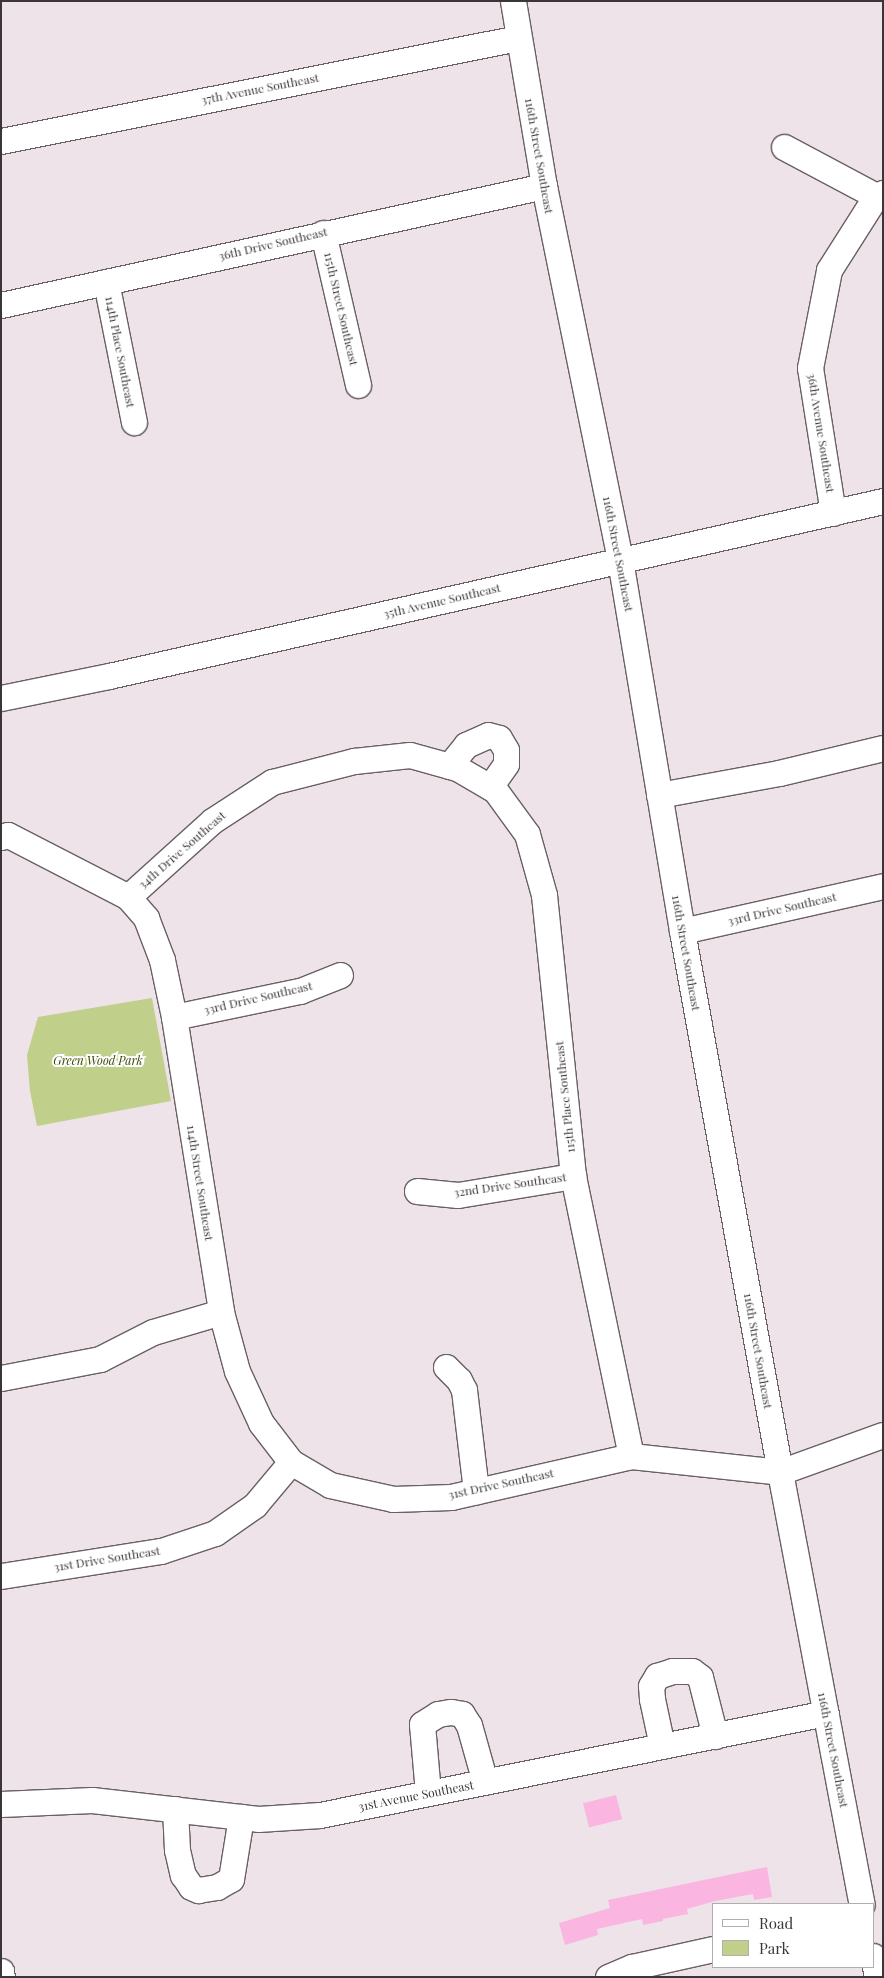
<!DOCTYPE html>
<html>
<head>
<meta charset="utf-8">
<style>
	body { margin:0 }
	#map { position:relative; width:884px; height:1978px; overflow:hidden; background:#ede3e9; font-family:"Playfair Display",serif }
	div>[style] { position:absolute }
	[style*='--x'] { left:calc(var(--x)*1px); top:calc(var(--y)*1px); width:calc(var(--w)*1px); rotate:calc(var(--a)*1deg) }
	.green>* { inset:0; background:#c0cf89 }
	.building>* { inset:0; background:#fab6e1; transform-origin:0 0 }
	.roads { filter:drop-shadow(1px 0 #696065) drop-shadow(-1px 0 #696065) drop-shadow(0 1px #696065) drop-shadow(0 -1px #696065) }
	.minor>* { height:25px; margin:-12.5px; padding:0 12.5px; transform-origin:12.5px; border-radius:12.5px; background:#fff }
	span { translate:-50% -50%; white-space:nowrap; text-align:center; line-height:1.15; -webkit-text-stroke:4px #fff; paint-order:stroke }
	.street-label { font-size:12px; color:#3a3638 }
	.park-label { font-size:12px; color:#3c4700; font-style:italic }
	.frame { position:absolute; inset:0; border:2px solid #3a3638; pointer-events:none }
	.legend { position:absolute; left:712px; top:1903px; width:162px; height:65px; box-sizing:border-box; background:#fff; border:1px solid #b0afaf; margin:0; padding:6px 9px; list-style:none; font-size:15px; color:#3a3638 }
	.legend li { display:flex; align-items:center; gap:10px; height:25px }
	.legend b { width:25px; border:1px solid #b0afaf }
</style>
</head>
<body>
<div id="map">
	<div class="green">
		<div style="clip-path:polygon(152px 998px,171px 1101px,37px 1126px,30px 1091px,27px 1055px,38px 1017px)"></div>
	</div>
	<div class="building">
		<div style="left:616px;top:1795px;width:25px;height:34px;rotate:76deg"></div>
		<div style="clip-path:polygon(767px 1867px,772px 1897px,754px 1900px,753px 1894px,715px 1901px,687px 1909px,688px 1914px,663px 1919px,663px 1921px,643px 1925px,642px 1919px,597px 1929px,598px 1935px,565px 1945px,559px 1923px,610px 1908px,608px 1900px)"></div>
	</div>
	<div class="roads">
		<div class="minor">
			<div style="--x:513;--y:1;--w:188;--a:80.5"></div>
			<div style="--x:544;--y:186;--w:382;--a:78.5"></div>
			<div style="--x:620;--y:560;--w:376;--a:80.5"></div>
			<div style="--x:682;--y:931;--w:550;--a:79.73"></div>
			<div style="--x:780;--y:1472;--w:440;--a:79.3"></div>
			<div style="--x:1;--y:141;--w:527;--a:-11.27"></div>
			<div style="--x:784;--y:147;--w:104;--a:28"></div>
			<div style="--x:323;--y:233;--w:156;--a:77"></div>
			<div style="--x:106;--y:282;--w:143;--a:78.7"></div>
			<div style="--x:1;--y:305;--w:556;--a:-12.36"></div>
			<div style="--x:833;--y:513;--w:147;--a:-99"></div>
			<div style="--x:810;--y:368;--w:100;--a:-79"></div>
			<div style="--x:829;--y:270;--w:88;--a:-57.6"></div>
			<div style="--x:876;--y:196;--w:8;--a:-23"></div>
			<div style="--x:1;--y:698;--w:110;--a:-11.5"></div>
			<div style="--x:109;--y:676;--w:794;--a:-12.74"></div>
			<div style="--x:449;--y:766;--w:27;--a:-51"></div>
			<div style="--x:466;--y:745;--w:24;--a:-24"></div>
			<div style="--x:488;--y:735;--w:11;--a:15"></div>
			<div style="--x:499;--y:738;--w:14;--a:60"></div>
			<div style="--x:506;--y:750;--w:14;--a:90"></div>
			<div style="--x:506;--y:764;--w:28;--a:125"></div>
			<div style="--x:659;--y:795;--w:122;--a:-10.4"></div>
			<div style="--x:779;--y:773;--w:107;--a:-13.5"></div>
			<div style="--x:1;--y:837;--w:7;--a:-16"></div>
			<div style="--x:8;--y:835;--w:135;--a:27.3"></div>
			<div style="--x:128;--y:897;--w:28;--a:49"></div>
			<div style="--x:146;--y:918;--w:45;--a:69.1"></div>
			<div style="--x:162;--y:960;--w:58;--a:78.1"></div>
			<div style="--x:174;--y:1017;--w:299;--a:80.9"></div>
			<div style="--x:221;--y:1312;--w:61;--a:74.8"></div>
			<div style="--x:237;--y:1371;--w:57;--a:65.2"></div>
			<div style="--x:261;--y:1423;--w:49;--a:52.4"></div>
			<div style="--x:291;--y:1462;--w:45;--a:30.5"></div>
			<div style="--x:330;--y:1485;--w:65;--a:12.5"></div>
			<div style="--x:393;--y:1499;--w:58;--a:-2"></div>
			<div style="--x:451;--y:1497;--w:185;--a:-12.8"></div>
			<div style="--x:631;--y:1456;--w:150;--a:6.1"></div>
			<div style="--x:780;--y:1472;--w:109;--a:-19.8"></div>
			<div style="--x:128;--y:897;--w:113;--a:-42.1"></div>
			<div style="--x:212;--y:821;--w:72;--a:-33"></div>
			<div style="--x:272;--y:782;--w:85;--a:-14.4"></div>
			<div style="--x:354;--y:761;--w:56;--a:-6.1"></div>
			<div style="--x:410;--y:755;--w:49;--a:15.5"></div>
			<div style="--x:457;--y:768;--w:44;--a:30.1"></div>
			<div style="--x:495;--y:790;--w:54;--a:54"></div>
			<div style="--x:527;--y:834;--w:63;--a:74.4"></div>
			<div style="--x:544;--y:895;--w:282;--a:84.1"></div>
			<div style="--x:573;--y:1176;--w:286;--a:78.3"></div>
			<div style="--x:682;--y:931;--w:206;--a:-12.6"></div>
			<div style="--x:174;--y:1017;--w:129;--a:-11.7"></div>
			<div style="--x:300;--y:991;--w:43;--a:-21.8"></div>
			<div style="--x:417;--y:1191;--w:41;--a:5.6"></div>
			<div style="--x:458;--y:1195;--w:117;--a:-9.4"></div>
			<div style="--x:446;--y:1367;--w:18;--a:45"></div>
			<div style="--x:459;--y:1380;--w:11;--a:63"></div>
			<div style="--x:464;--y:1390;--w:102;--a:83.2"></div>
			<div style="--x:1;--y:1378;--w:101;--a:-10.9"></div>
			<div style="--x:100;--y:1359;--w:59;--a:-27"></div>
			<div style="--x:153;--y:1332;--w:71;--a:-16.4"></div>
			<div style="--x:1;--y:1576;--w:162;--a:-8.9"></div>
			<div style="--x:161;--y:1551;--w:57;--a:-18.4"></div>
			<div style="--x:215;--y:1533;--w:49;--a:-35"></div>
			<div style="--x:255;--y:1505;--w:56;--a:-50.1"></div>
			<div style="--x:662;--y:1746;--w:48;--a:-102"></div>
			<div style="--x:652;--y:1699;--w:13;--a:-94"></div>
			<div style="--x:651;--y:1686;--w:12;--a:-59"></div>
			<div style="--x:657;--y:1676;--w:16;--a:-18"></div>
			<div style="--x:672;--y:1671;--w:20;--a:0"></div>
			<div style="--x:692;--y:1671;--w:10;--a:37"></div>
			<div style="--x:700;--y:1677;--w:61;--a:75.7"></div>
			<div style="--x:428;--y:1793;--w:69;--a:-95"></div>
			<div style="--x:422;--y:1724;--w:19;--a:-32"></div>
			<div style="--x:438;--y:1714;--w:13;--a:-9"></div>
			<div style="--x:451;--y:1712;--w:11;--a:10"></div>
			<div style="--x:462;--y:1714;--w:13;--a:58"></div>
			<div style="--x:469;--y:1725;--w:59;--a:74.3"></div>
			<div style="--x:1;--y:1804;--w:91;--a:-2.5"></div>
			<div style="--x:92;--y:1800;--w:167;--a:6.5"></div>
			<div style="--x:258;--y:1819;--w:62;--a:-3.7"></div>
			<div style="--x:320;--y:1815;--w:516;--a:-11.4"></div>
			<div style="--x:175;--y:1809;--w:41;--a:87.2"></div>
			<div style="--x:177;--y:1850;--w:26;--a:77"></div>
			<div style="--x:183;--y:1875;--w:14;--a:56"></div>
			<div style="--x:191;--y:1887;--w:8;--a:23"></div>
			<div style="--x:198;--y:1890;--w:19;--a:-9"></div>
			<div style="--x:217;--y:1887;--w:16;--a:-30"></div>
			<div style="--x:231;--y:1879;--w:63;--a:-80.8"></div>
			<div style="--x:873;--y:1956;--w:21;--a:79"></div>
			<div style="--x:1;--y:1971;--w:6;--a:81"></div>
			<div style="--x:608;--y:1977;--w:26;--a:-23"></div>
			<div style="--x:632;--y:1967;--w:83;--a:-12.5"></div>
		</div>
	</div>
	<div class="street-label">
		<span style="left:260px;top:89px;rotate:-11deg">37th Avenue Southeast</span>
		<span style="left:539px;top:156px;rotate:80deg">116th Street Southeast</span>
		<span style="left:273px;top:244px;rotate:-13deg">36th Drive Southeast</span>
		<span style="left:341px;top:309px;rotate:77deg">115th Street Southeast</span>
		<span style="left:120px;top:352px;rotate:79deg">114th Place Southeast</span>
		<span style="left:821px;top:433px;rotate:81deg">36th Avenue Southeast</span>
		<span style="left:618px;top:554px;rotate:79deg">116th Street Southeast</span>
		<span style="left:442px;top:601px;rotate:-13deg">35th Avenue Southeast</span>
		<span style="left:182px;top:850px;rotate:-41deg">34th Drive Southeast</span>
		<span style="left:782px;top:909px;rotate:-13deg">33rd Drive Southeast</span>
		<span style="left:686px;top:953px;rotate:80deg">116th Street Southeast</span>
		<span style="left:258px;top:998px;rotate:-13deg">33rd Drive Southeast</span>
		<span style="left:565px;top:1097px;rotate:-96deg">115th Place Southeast</span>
		<span style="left:200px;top:1183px;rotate:81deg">114th Street Southeast</span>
		<span style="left:510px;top:1185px;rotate:-8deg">32nd Drive Southeast</span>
		<span style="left:758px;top:1351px;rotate:80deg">116th Street Southeast</span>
		<span style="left:501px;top:1484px;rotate:-12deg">31st Drive Southeast</span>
		<span style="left:107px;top:1559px;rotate:-9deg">31st Drive Southeast</span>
		<span style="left:833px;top:1750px;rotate:79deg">116th Street Southeast</span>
		<span style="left:416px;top:1796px;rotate:-11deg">31st Avenue Southeast</span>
	</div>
	<div class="park-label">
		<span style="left:98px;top:1061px">Green Wood Park</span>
	</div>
	<div class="frame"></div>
	<ul class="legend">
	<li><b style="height:6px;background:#fff"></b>Road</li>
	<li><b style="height:14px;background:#c0cf89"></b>Park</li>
	</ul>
</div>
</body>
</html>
